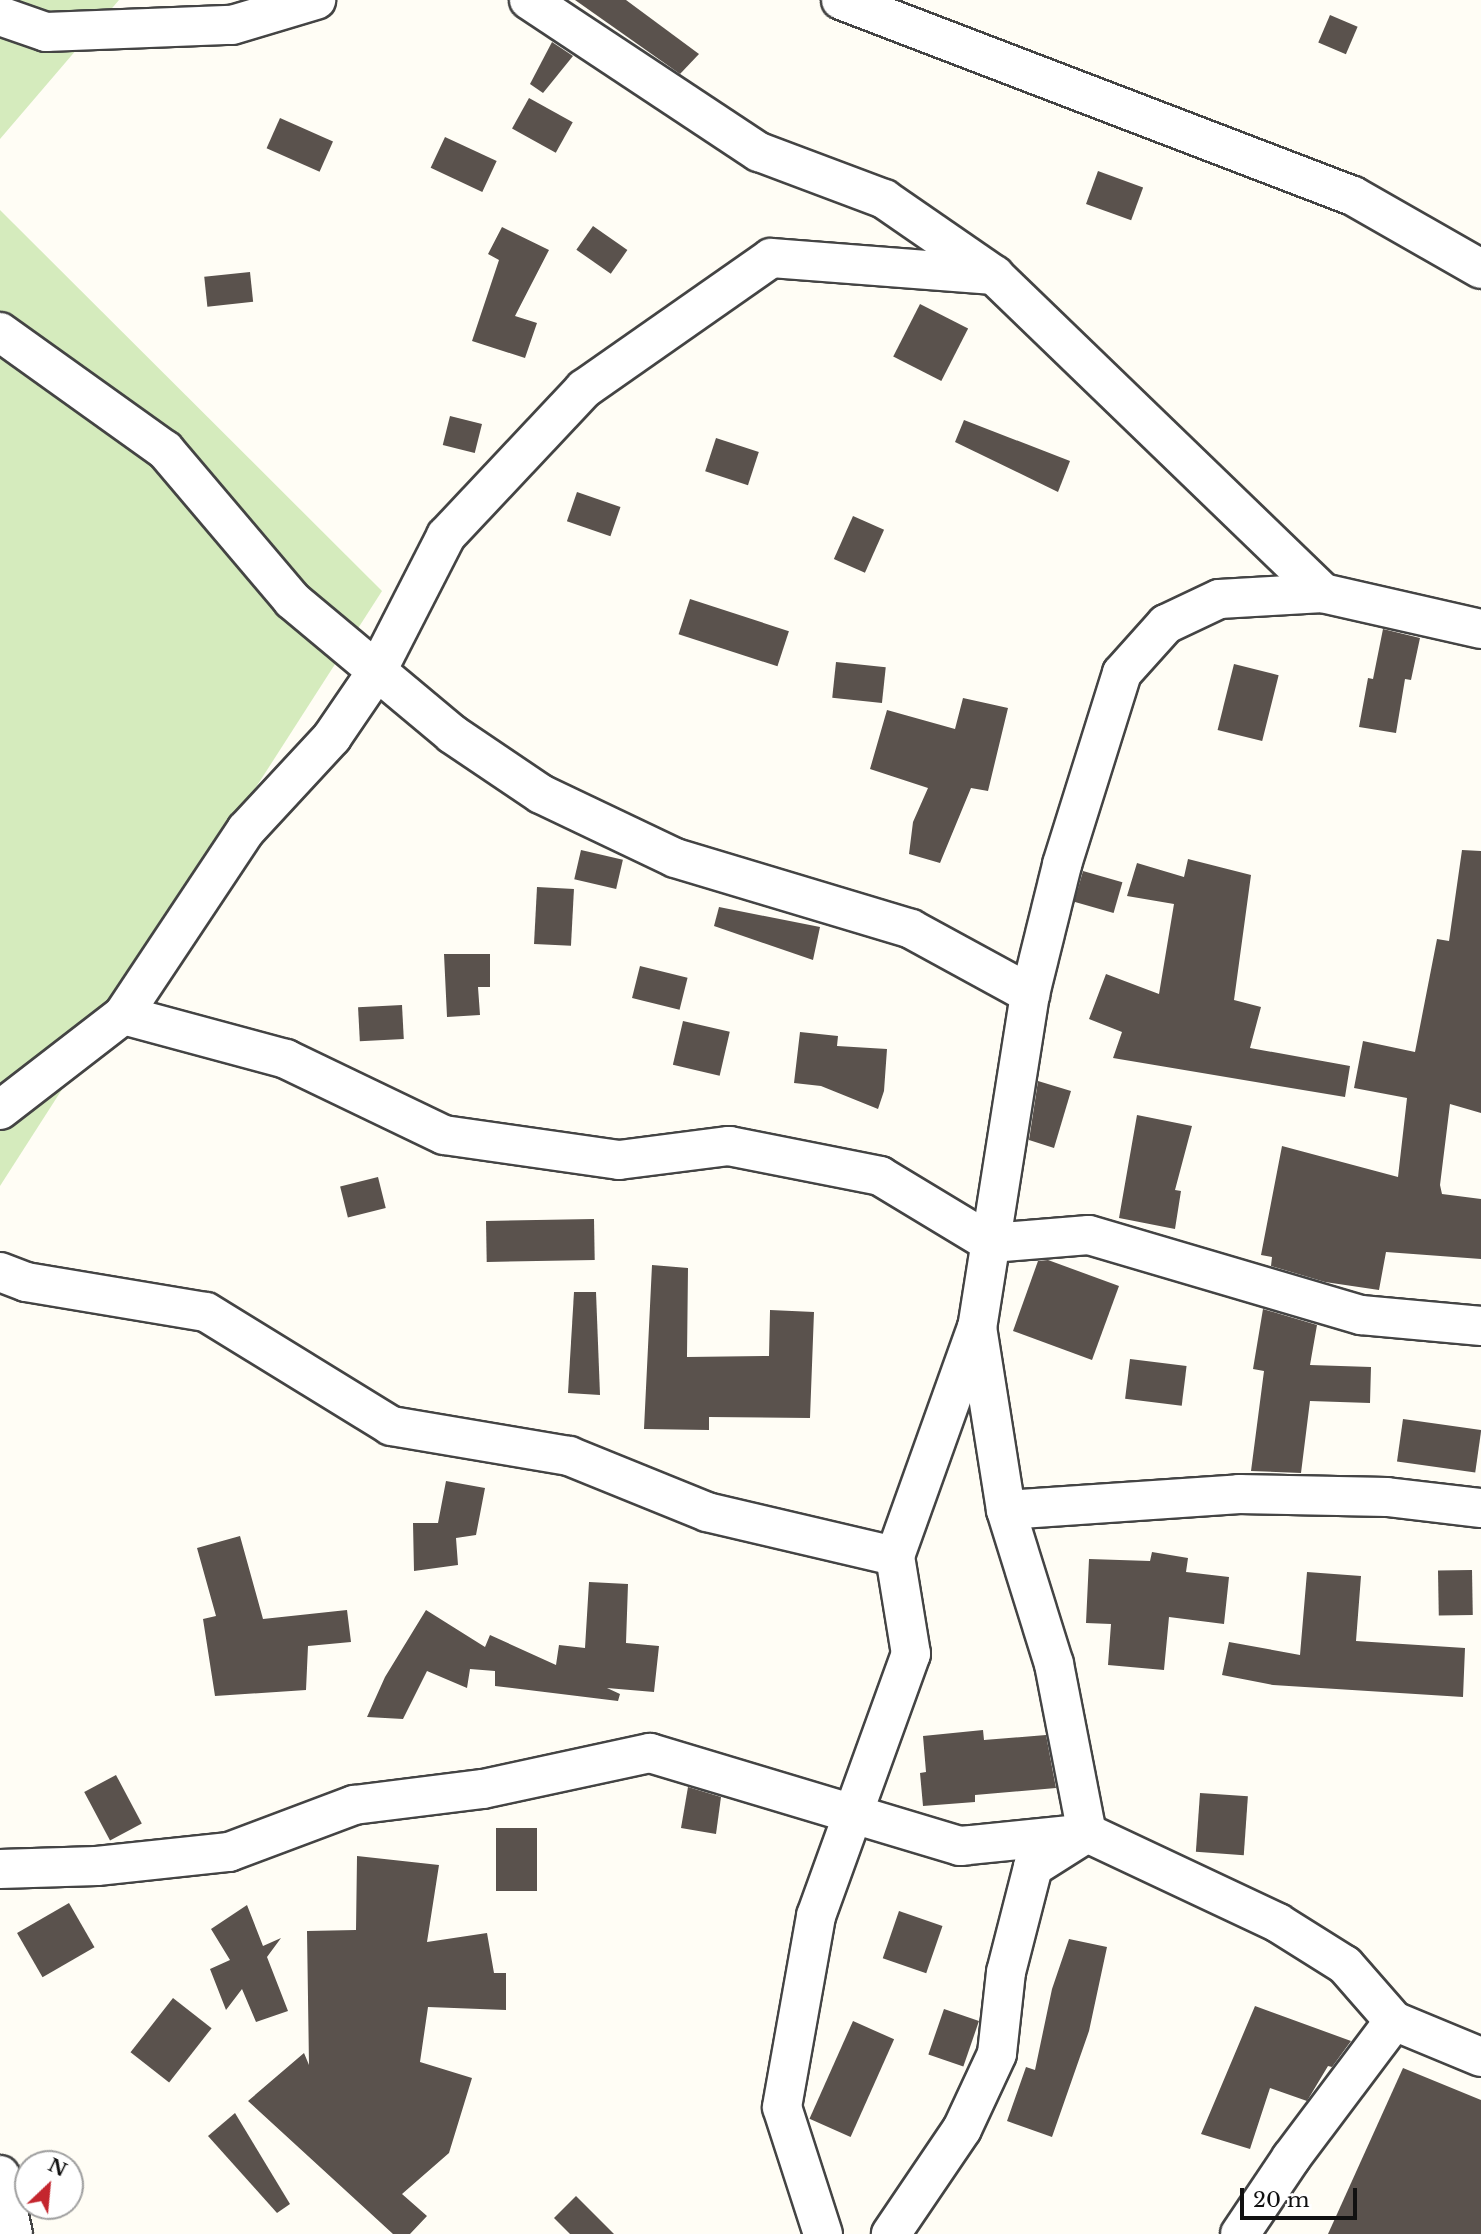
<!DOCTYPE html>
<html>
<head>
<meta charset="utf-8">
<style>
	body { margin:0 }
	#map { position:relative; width:1481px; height:2234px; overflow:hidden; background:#fffdf5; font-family:"Libre Baskerville",serif }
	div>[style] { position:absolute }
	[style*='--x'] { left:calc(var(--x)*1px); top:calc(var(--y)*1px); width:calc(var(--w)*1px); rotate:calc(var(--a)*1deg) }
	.green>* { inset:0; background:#d5ebbd }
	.building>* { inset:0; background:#5a524d; transform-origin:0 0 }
	.roads { filter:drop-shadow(2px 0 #444) drop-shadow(-2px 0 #444) drop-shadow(0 2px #444) drop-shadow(0 -2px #444) }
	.minor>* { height:38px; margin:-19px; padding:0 19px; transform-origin:19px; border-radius:19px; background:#fff }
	span { translate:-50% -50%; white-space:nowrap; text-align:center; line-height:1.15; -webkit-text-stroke:7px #fff; paint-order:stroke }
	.north { position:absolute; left:14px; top:2150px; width:70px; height:70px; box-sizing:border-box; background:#fff; border:2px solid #a0a0a0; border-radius:50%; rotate:26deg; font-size:19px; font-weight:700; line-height:28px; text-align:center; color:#111 }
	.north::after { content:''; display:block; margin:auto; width:24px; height:32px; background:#c4262e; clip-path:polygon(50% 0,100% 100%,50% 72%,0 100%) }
	.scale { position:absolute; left:1240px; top:2188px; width:117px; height:32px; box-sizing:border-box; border:4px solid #111; border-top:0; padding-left:9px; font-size:21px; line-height:24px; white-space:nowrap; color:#111; -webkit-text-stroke:5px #fff; paint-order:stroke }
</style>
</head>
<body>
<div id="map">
	<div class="green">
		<div style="clip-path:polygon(0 0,119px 0,0 139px)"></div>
		<div style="clip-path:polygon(0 210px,382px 591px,0 1186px)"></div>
	</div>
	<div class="building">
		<div style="clip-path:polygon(575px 0,626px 0,699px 54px,680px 74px)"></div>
		<div style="left:1330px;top:15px;width:30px;height:30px;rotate:23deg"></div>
		<div style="clip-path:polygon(552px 42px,573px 56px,543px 93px,530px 84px)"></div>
		<div style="left:529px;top:98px;width:50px;height:35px;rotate:29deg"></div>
		<div style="left:280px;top:118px;width:58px;height:33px;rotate:24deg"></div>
		<div style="left:445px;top:137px;width:57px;height:34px;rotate:25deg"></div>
		<div style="left:1098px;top:171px;width:48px;height:35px;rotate:20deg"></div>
		<div style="left:593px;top:226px;width:42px;height:29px;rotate:35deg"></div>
		<div style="clip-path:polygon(502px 227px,549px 250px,515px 316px,537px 323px,525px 358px,472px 341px,499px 260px,488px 254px)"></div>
		<div style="left:250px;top:272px;width:30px;height:46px;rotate:84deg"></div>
		<div style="left:920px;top:304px;width:54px;height:59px;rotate:27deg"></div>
		<div style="left:450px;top:416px;width:33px;height:30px;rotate:14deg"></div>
		<div style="clip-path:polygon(964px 420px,1070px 461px,1058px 492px,955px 442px)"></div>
		<div style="left:716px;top:438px;width:45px;height:35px;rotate:18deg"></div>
		<div style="left:577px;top:492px;width:46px;height:31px;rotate:19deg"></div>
		<div style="left:853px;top:516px;width:34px;height:47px;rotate:24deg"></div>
		<div style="left:690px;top:599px;width:104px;height:37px;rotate:18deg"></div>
		<div style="clip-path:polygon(1383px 629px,1420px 638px,1411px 680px,1405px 679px,1396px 733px,1359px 727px,1368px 678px,1373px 679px)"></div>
		<div style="left:836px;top:662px;width:50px;height:36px;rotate:6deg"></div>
		<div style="left:1234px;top:664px;width:46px;height:68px;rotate:14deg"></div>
		<div style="clip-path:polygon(963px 698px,1008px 708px,988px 791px,971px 788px,940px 863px,909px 854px,913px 822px,928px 788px,870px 769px,887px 710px,955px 729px)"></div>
		<div style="left:581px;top:850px;width:43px;height:30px;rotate:13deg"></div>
		<div style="clip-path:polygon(1462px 850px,1481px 851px,1481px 1113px,1450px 1104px,1440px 1185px,1442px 1194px,1481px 1199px,1481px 1259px,1386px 1252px,1379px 1290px,1325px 1282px,1271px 1266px,1272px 1257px,1261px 1255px,1282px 1146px,1398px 1177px,1407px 1098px,1354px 1088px,1363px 1041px,1415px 1052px,1437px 939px,1449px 941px)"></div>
		<div style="clip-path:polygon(1188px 859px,1251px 875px,1234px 1000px,1261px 1007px,1250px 1048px,1350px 1066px,1345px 1097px,1113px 1058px,1122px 1032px,1089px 1019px,1106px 974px,1159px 994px,1174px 904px,1127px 896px,1137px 863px,1184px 877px)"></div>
		<div style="left:1083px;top:871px;width:41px;height:32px;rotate:16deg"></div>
		<div style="left:537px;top:887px;width:37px;height:57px;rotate:3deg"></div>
		<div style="clip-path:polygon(719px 907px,820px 927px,813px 960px,714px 926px)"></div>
		<div style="clip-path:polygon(444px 954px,490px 954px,490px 987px,478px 987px,480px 1015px,447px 1017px)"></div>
		<div style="left:640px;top:966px;width:49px;height:33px;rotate:14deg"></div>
		<div style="left:402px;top:1005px;width:34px;height:44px;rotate:87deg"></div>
		<div style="left:683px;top:1021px;width:48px;height:45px;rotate:13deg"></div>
		<div style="clip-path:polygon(800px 1032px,838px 1036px,837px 1046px,887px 1049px,884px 1091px,878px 1109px,821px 1086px,794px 1083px)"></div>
		<div style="clip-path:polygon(1038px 1081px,1071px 1091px,1054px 1148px,1029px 1140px)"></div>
		<div style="clip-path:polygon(1137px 1115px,1192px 1126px,1175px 1190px,1181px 1191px,1175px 1229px,1119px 1218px)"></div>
		<div style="left:378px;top:1177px;width:32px;height:39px;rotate:76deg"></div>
		<div style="left:594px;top:1219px;width:41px;height:108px;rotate:89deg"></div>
		<div style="clip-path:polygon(1048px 1260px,1119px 1286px,1092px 1360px,1013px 1331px,1038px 1261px)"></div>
		<div style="clip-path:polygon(652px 1265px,688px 1268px,687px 1357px,769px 1356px,770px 1310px,814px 1312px,810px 1418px,709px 1417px,709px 1430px,644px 1429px)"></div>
		<div style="clip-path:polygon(574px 1292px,596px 1292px,600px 1395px,568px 1393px)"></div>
		<div style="clip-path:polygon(1263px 1309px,1317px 1325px,1310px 1365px,1371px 1367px,1370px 1403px,1310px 1401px,1301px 1473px,1251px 1471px,1264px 1371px,1253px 1369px)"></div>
		<div style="left:1130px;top:1359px;width:57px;height:40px;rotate:7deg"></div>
		<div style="left:1403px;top:1419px;width:79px;height:43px;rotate:8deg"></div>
		<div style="clip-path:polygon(446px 1481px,485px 1488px,476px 1535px,456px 1538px,458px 1565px,414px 1571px,413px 1523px,438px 1523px)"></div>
		<div style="clip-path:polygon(240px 1536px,263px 1619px,347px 1610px,351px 1642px,308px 1646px,306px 1690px,215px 1696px,203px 1619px,216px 1616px,197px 1548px)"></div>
		<div style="clip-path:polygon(1152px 1552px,1188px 1558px,1186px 1572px,1229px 1577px,1224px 1624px,1169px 1617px,1164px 1670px,1108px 1665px,1111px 1624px,1086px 1623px,1089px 1559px,1150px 1561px)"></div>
		<div style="left:1472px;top:1570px;width:45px;height:34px;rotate:89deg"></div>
		<div style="clip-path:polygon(1307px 1572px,1361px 1576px,1356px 1641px,1465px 1648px,1463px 1697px,1273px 1685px,1222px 1675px,1229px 1642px,1300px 1655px)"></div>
		<div style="clip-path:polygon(589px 1582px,628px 1584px,626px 1643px,659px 1646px,654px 1692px,607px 1688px,620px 1694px,618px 1701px,495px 1686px,495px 1671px,470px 1669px,467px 1688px,427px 1671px,403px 1719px,367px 1717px,385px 1677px,426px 1610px,485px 1647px,490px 1635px,556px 1665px,559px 1645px,585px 1648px)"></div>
		<div style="clip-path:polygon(983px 1730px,984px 1740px,1046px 1735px,1056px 1788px,975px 1795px,975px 1802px,923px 1806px,920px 1773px,926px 1772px,923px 1736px)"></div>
		<div style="left:116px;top:1775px;width:55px;height:36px;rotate:62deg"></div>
		<div style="clip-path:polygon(688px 1787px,721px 1797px,716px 1834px,681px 1828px)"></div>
		<div style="left:1200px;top:1793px;width:48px;height:59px;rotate:4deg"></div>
		<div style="left:496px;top:1828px;width:41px;height:63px"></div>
		<div style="clip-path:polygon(357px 1856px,439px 1865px,427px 1942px,487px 1933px,494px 1973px,506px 1973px,506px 2010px,428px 2007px,420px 2062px,472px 2078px,449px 2153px,402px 2194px,427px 2216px,410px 2234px,393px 2234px,248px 2101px,304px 2053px,309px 2065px,307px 1931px,356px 1930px)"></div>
		<div style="left:69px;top:1903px;width:51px;height:60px;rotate:60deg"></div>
		<div style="clip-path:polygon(247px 1905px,263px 1946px,281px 1938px,267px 1957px,288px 2011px,256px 2022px,242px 1989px,226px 2010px,210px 1969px,230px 1960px,211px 1929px)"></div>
		<div style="left:899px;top:1911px;width:46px;height:50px;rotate:19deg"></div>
		<div style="clip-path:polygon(1069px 1939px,1107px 1947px,1089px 2031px,1052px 2137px,1007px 2121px,1026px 2067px,1035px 2070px,1052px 1989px)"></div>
		<div style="left:173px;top:1998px;width:49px;height:69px;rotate:38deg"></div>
		<div style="clip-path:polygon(1255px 2006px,1351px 2041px,1332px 2067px,1328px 2066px,1307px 2101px,1270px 2088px,1250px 2149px,1201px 2134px)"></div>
		<div style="left:944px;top:2009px;width:37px;height:48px;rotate:19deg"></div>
		<div style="left:853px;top:2021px;width:45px;height:107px;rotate:24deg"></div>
		<div style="clip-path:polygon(1403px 2068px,1481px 2100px,1481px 2234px,1328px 2234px)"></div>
		<div style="clip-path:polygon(235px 2113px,290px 2204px,277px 2213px,208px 2136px)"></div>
		<div style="clip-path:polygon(576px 2196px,614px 2234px,570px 2234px,554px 2218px)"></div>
	</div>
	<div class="roads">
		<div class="minor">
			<div style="--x:529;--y:0;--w:276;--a:33.5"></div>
			<div style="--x:759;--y:152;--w:134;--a:20.6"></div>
			<div style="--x:884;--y:199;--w:134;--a:34.6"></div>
			<div style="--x:994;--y:275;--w:458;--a:44"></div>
			<div style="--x:841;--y:0;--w:548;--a:20.95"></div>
			<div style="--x:1353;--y:196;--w:147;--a:29.7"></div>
			<div style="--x:0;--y:16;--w:49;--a:19.2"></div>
			<div style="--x:46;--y:32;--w:186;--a:-2.2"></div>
			<div style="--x:232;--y:25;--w:88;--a:-16.6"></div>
			<div style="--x:0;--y:332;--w:203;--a:35.6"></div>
			<div style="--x:165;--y:450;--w:197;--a:49.7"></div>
			<div style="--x:292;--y:600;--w:209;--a:39.9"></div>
			<div style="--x:452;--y:734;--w:107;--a:34"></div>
			<div style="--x:541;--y:794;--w:148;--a:25.5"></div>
			<div style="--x:675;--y:858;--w:246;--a:16.7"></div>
			<div style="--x:911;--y:929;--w:136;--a:28.6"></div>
			<div style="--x:1481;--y:629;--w:162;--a:-167.2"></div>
			<div style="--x:1323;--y:593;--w:104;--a:176.7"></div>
			<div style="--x:1219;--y:599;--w:59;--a:154.7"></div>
			<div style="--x:1166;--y:624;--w:66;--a:131.9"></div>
			<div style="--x:1122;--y:673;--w:201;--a:107.4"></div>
			<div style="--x:1062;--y:865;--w:133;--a:103.9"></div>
			<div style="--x:1030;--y:994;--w:337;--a:99"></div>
			<div style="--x:977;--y:1327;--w:185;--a:81"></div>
			<div style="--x:1006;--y:1510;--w:161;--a:72.7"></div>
			<div style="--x:1054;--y:1664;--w:172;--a:79"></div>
			<div style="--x:1087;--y:1833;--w:211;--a:25.2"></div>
			<div style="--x:1278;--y:1923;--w:79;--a:32.1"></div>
			<div style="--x:1345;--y:1965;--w:74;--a:48.8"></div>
			<div style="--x:1394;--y:2021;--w:94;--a:22.5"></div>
			<div style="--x:123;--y:1015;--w:169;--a:15.1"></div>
			<div style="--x:286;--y:1059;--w:175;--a:25.7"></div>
			<div style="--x:444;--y:1135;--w:177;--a:8.1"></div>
			<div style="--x:619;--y:1160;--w:111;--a:-7.3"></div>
			<div style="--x:729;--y:1146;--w:154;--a:11.2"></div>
			<div style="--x:880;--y:1176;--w:130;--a:31.1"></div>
			<div style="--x:991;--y:1243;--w:98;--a:-4.7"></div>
			<div style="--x:1089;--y:1235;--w:284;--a:16.4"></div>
			<div style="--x:1361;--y:1315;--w:121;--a:5.2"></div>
			<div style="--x:0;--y:1110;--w:155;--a:-37.7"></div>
			<div style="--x:123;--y:1015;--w:222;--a:-56.4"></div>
			<div style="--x:246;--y:830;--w:127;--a:-47.2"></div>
			<div style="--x:332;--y:737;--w:80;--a:-55.7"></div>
			<div style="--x:377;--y:671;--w:152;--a:-62.9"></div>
			<div style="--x:446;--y:536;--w:202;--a:-46.8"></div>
			<div style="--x:584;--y:389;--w:228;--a:-35"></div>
			<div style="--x:771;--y:258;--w:224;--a:4.4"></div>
			<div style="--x:0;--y:1272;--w:28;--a:21"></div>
			<div style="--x:26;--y:1282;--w:182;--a:9.5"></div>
			<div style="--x:206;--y:1312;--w:217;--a:31.6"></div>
			<div style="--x:391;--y:1426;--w:181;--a:9.6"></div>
			<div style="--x:569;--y:1456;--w:149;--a:22.1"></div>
			<div style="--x:707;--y:1512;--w:193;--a:13.2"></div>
			<div style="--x:895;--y:1556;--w:238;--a:-70.3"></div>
			<div style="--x:1006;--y:1510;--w:234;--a:-3.9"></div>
			<div style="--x:1239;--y:1494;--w:148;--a:1.2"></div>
			<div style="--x:1387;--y:1497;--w:95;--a:6.7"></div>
			<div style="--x:0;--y:1869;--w:97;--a:-1.8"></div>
			<div style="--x:97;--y:1866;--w:133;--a:-6.1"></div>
			<div style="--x:229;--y:1852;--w:134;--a:-20.6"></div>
			<div style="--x:354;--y:1805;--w:130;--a:-7.1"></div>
			<div style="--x:483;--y:1789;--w:171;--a:-12.2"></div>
			<div style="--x:650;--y:1753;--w:324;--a:16.7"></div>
			<div style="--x:960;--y:1846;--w:128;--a:-5.8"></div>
			<div style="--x:1087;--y:1833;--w:64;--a:147.8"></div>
			<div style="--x:1033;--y:1867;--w:108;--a:104.4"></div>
			<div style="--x:1006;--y:1972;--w:82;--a:96.3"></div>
			<div style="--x:997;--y:2054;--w:83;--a:115"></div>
			<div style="--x:962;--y:2129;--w:127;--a:124.1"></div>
			<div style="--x:0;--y:2175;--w:60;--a:77.6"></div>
			<div style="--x:823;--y:2234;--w:133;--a:-107.9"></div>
			<div style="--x:782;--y:2107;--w:194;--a:-79.9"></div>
			<div style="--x:816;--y:1916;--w:279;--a:-70.1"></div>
			<div style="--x:911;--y:1654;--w:99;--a:-99.3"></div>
			<div style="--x:1240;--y:2234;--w:92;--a:-56.1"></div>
			<div style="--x:1291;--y:2158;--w:171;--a:-53.1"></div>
		</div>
	</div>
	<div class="north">N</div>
	<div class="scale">20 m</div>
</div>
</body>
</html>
